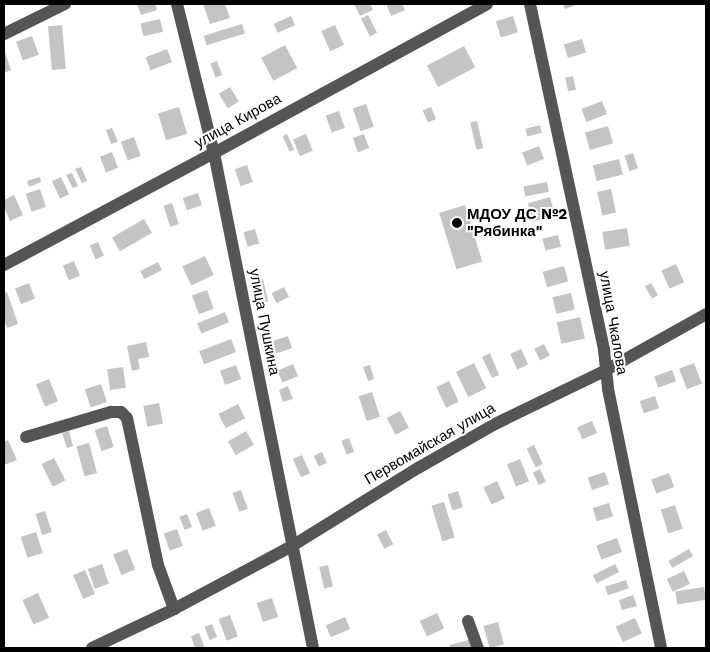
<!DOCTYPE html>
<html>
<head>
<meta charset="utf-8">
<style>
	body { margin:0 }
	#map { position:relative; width:710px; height:652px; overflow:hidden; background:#fff; font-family:"Work Sans",sans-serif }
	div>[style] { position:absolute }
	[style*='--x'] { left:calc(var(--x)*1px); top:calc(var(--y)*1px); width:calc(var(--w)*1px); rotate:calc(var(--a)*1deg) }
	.building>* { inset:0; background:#c4c4c4; transform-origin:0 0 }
	.minor>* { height:12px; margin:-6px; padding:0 6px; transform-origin:6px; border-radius:6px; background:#555 }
	.dots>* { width:14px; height:14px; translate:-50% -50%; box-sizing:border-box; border:2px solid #fff; border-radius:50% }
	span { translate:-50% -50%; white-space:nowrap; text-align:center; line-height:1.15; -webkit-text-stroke:4px #fff; paint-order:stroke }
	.street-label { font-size:15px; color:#000 }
	.poi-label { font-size:15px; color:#000; font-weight:700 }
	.left { translate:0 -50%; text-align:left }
	.frame { position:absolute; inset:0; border:5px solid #000; pointer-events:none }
</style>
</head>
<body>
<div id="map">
	<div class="building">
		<div style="clip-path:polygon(137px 4px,155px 4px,157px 10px,141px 15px)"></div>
		<div style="clip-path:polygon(203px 4px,225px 4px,230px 18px,210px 24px)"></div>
		<div style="clip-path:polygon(354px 4px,370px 4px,373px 10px,360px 16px)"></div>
		<div style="clip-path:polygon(386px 4px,402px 4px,405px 10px,391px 16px)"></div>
		<div style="clip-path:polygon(563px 4px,579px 4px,565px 9px)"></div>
		<div style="left:368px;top:15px;width:20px;height:8px;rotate:63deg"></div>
		<div style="left:291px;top:16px;width:10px;height:19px;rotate:66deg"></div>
		<div style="left:513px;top:16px;width:17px;height:18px;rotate:73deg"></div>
		<div style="left:160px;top:19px;width:13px;height:20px;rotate:77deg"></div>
		<div style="left:242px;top:24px;width:10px;height:40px;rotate:73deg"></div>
		<div style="left:62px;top:25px;width:44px;height:14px;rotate:85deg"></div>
		<div style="left:335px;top:25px;width:22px;height:15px;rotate:66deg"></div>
		<div style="left:32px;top:36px;width:20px;height:17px;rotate:70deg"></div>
		<div style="left:582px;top:39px;width:14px;height:19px;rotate:73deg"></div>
		<div style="left:285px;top:45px;width:26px;height:27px;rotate:62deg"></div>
		<div style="left:464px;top:46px;width:24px;height:42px;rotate:62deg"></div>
		<div style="clip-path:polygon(4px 49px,11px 70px,4px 73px)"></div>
		<div style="left:167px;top:49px;width:14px;height:23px;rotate:69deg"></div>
		<div style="left:217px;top:61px;width:15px;height:7px;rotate:70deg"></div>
		<div style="left:573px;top:76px;width:14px;height:8px;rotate:78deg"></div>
		<div style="left:230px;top:87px;width:17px;height:13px;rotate:59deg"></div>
		<div style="left:602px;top:101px;width:14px;height:22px;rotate:69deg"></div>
		<div style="left:366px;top:104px;width:24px;height:14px;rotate:71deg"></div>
		<div style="left:179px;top:107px;width:28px;height:22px;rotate:73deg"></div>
		<div style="left:431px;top:107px;width:13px;height:9px;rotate:67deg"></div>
		<div style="left:339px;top:111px;width:18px;height:14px;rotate:71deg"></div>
		<div style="left:477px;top:121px;width:28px;height:7px;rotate:77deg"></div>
		<div style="left:540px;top:125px;width:8px;height:15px;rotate:76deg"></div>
		<div style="left:608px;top:126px;width:18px;height:24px;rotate:74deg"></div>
		<div style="clip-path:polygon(112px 128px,118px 142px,111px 144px,106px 130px)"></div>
		<div style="left:287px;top:134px;width:17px;height:5px;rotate:65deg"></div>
		<div style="left:306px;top:134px;width:18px;height:14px;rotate:68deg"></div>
		<div style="left:364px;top:134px;width:15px;height:12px;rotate:70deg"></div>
		<div style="left:134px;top:137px;width:20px;height:14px;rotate:70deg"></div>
		<div style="left:539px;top:146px;width:14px;height:18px;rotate:69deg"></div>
		<div style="left:112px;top:152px;width:17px;height:13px;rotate:69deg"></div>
		<div style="left:633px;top:153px;width:16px;height:9px;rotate:72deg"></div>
		<div style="left:619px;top:159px;width:16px;height:27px;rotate:76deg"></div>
		<div style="left:247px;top:165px;width:18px;height:13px;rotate:71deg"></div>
		<div style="clip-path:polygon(81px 167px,87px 181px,82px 183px,75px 169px)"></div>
		<div style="clip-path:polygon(72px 173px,78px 186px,73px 188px,66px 175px)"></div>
		<div style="clip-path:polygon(40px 177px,41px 182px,29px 187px,27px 181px)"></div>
		<div style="left:61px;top:177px;width:19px;height:10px;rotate:65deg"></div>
		<div style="left:547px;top:182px;width:10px;height:24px;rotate:79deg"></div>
		<div style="left:40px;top:189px;width:19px;height:15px;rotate:72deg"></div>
		<div style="left:611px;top:189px;width:24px;height:14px;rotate:78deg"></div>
		<div style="left:198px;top:193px;width:13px;height:16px;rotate:72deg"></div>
		<div style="clip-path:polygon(14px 195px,23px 215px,10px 221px,4px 207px,4px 200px)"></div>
		<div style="left:550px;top:197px;width:19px;height:23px;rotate:74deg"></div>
		<div style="left:172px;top:203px;width:22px;height:9px;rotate:72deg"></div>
		<div style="left:465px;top:205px;width:59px;height:27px;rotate:73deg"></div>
		<div style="left:144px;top:219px;width:16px;height:37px;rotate:60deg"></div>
		<div style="left:627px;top:228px;width:18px;height:25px;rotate:81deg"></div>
		<div style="left:255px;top:229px;width:15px;height:12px;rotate:74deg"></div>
		<div style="left:558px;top:235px;width:12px;height:16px;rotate:76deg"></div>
		<div style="left:98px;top:242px;width:15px;height:9px;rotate:67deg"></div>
		<div style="left:205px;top:256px;width:21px;height:25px;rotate:65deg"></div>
		<div style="left:74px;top:261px;width:16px;height:12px;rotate:68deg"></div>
		<div style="left:158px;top:262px;width:9px;height:20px;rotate:63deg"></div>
		<div style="left:676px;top:264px;width:20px;height:16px;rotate:66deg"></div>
		<div style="left:564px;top:266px;width:16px;height:22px;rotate:75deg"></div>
		<div style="left:263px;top:279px;width:23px;height:9px;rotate:77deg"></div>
		<div style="left:29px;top:283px;width:17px;height:15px;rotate:69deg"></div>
		<div style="left:651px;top:283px;width:14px;height:7px;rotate:60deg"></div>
		<div style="left:284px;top:287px;width:11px;height:14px;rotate:63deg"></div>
		<div style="left:207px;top:290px;width:20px;height:16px;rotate:70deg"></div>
		<div style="clip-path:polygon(7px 292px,18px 324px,7px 328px,4px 319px,4px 293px)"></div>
		<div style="left:571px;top:293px;width:17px;height:19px;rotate:77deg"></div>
		<div style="left:225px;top:312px;width:11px;height:30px;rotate:68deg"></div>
		<div style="left:580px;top:317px;width:22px;height:24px;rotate:77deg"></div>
		<div style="left:288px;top:336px;width:13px;height:19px;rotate:72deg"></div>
		<div style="left:231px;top:339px;width:14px;height:34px;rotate:69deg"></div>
		<div style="clip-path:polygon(146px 342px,149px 357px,138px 359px,140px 369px,132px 371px,127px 346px)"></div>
		<div style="left:544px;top:344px;width:13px;height:11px;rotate:63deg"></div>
		<div style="left:521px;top:349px;width:17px;height:12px;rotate:65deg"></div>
		<div style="clip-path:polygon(490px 353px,499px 375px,492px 378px,482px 357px)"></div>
		<div style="left:474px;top:363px;width:28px;height:20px;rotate:64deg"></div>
		<div style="left:694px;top:363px;width:22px;height:16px;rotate:69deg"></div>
		<div style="left:293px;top:364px;width:13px;height:17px;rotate:67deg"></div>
		<div style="left:236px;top:365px;width:15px;height:17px;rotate:70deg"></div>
		<div style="clip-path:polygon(370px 365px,374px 379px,368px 381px,363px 367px)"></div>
		<div style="left:123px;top:367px;width:21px;height:16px;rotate:82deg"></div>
		<div style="left:672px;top:370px;width:12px;height:19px;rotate:70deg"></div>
		<div style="left:49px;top:379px;width:24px;height:14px;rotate:68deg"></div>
		<div style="left:449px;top:381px;width:23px;height:14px;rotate:65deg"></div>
		<div style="left:101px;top:384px;width:19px;height:17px;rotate:72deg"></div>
		<div style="clip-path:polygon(288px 386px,293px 399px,283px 402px,279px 390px)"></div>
		<div style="left:372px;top:392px;width:26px;height:14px;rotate:72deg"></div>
		<div style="left:655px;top:396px;width:13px;height:16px;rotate:72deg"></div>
		<div style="left:159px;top:403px;width:21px;height:16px;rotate:79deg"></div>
		<div style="left:238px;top:404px;width:16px;height:22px;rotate:63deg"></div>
		<div style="left:400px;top:411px;width:19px;height:15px;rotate:62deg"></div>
		<div style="left:592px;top:421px;width:13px;height:16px;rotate:67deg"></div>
		<div style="left:107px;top:426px;width:22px;height:13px;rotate:72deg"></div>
		<div style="clip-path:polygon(69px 431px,73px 446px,67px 448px,62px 433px)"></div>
		<div style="left:246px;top:431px;width:16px;height:21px;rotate:60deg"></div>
		<div style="left:349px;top:438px;width:15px;height:8px;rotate:70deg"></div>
		<div style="clip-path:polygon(8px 440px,17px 460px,4px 465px,4px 442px)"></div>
		<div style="left:89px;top:443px;width:31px;height:13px;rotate:75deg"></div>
		<div style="left:534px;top:445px;width:21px;height:8px;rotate:65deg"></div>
		<div style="left:322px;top:452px;width:12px;height:9px;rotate:66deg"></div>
		<div style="left:302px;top:455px;width:20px;height:10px;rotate:66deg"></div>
		<div style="left:54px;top:458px;width:25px;height:14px;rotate:63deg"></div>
		<div style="left:520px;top:459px;width:24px;height:14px;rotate:68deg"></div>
		<div style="left:540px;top:469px;width:14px;height:8px;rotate:65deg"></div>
		<div style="left:605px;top:472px;width:13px;height:18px;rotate:72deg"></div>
		<div style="left:669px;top:473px;width:15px;height:19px;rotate:70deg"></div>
		<div style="left:497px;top:481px;width:19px;height:15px;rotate:65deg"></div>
		<div style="left:241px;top:490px;width:20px;height:9px;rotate:70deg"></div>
		<div style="left:458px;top:491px;width:17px;height:11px;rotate:73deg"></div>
		<div style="left:444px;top:502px;width:37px;height:13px;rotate:73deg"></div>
		<div style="left:609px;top:503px;width:14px;height:17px;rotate:73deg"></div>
		<div style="left:675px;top:505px;width:25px;height:15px;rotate:72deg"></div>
		<div style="left:209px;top:508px;width:19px;height:14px;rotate:69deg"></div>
		<div style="left:45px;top:511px;width:22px;height:10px;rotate:72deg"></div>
		<div style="left:187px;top:514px;width:14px;height:8px;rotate:69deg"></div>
		<div style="left:177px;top:529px;width:18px;height:14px;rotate:71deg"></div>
		<div style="left:386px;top:530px;width:16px;height:10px;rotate:63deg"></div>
		<div style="left:36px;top:532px;width:22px;height:16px;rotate:72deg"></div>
		<div style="left:617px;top:538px;width:15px;height:22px;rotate:70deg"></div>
		<div style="left:127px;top:549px;width:22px;height:15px;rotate:68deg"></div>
		<div style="left:689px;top:549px;width:8px;height:24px;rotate:60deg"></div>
		<div style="left:102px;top:564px;width:21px;height:15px;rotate:71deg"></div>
		<div style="left:615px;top:564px;width:9px;height:25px;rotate:63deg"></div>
		<div style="left:328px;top:565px;width:22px;height:9px;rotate:77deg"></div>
		<div style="left:85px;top:570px;width:26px;height:13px;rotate:67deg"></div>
		<div style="left:684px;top:571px;width:14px;height:19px;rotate:65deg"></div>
		<div style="left:626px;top:580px;width:9px;height:22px;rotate:72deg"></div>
		<div style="left:704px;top:587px;width:13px;height:29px;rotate:81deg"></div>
		<div style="left:38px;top:593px;width:27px;height:17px;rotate:66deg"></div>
		<div style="clip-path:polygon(633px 595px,637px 606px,622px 610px,619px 600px)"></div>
		<div style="left:272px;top:598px;width:20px;height:16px;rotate:72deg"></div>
		<div style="left:437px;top:613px;width:17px;height:19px;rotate:65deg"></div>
		<div style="left:230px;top:615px;width:23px;height:12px;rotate:70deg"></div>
		<div style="left:345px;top:617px;width:13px;height:21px;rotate:67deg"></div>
		<div style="left:635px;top:618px;width:17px;height:21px;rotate:66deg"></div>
		<div style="left:498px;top:622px;width:23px;height:15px;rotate:75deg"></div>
		<div style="left:212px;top:624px;width:14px;height:8px;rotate:69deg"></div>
		<div style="clip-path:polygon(199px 633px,205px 648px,195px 648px,191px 636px)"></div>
		<div style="clip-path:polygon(469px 640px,472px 648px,450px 648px,449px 645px)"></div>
	</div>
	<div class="minor">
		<div style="--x:177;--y:4;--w:154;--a:76.1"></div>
		<div style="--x:214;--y:153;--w:505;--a:78.69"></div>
		<div style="--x:530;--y:4;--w:354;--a:77.9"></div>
		<div style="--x:604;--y:350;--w:39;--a:84"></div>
		<div style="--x:608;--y:389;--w:264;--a:78.4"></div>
		<div style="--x:4;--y:34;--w:68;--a:-26.2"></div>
		<div style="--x:4;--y:265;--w:238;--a:-28.1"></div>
		<div style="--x:214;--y:153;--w:311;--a:-28.6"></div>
		<div style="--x:26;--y:437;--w:89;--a:-16.4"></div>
		<div style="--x:111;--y:412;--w:10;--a:0"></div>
		<div style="--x:121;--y:412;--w:8;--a:45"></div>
		<div style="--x:127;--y:418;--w:150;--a:78.1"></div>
		<div style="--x:158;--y:565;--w:47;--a:70"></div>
		<div style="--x:468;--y:621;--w:29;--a:70"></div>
		<div style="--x:92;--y:648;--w:91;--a:-25.4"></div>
		<div style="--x:174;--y:609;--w:134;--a:-28.1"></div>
		<div style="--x:292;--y:546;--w:148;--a:-31.8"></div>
		<div style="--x:418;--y:468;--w:89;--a:-29.7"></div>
		<div style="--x:495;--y:424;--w:123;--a:-25.9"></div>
		<div style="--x:606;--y:370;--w:115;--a:-29.2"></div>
	</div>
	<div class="dots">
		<div style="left:457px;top:223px;background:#000"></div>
	</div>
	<div class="street-label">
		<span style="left:238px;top:121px;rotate:-29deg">улица Кирова</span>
		<span style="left:264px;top:322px;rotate:79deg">улица Пушкина</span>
		<span style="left:613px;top:323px;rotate:80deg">улица Чкалова</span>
		<span style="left:430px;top:444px;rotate:-30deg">Первомайская улица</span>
	</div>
	<div class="poi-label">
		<span class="left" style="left:467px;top:223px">МДОУ ДС №2<br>"Рябинка"</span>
	</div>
	<div class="frame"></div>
</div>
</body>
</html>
